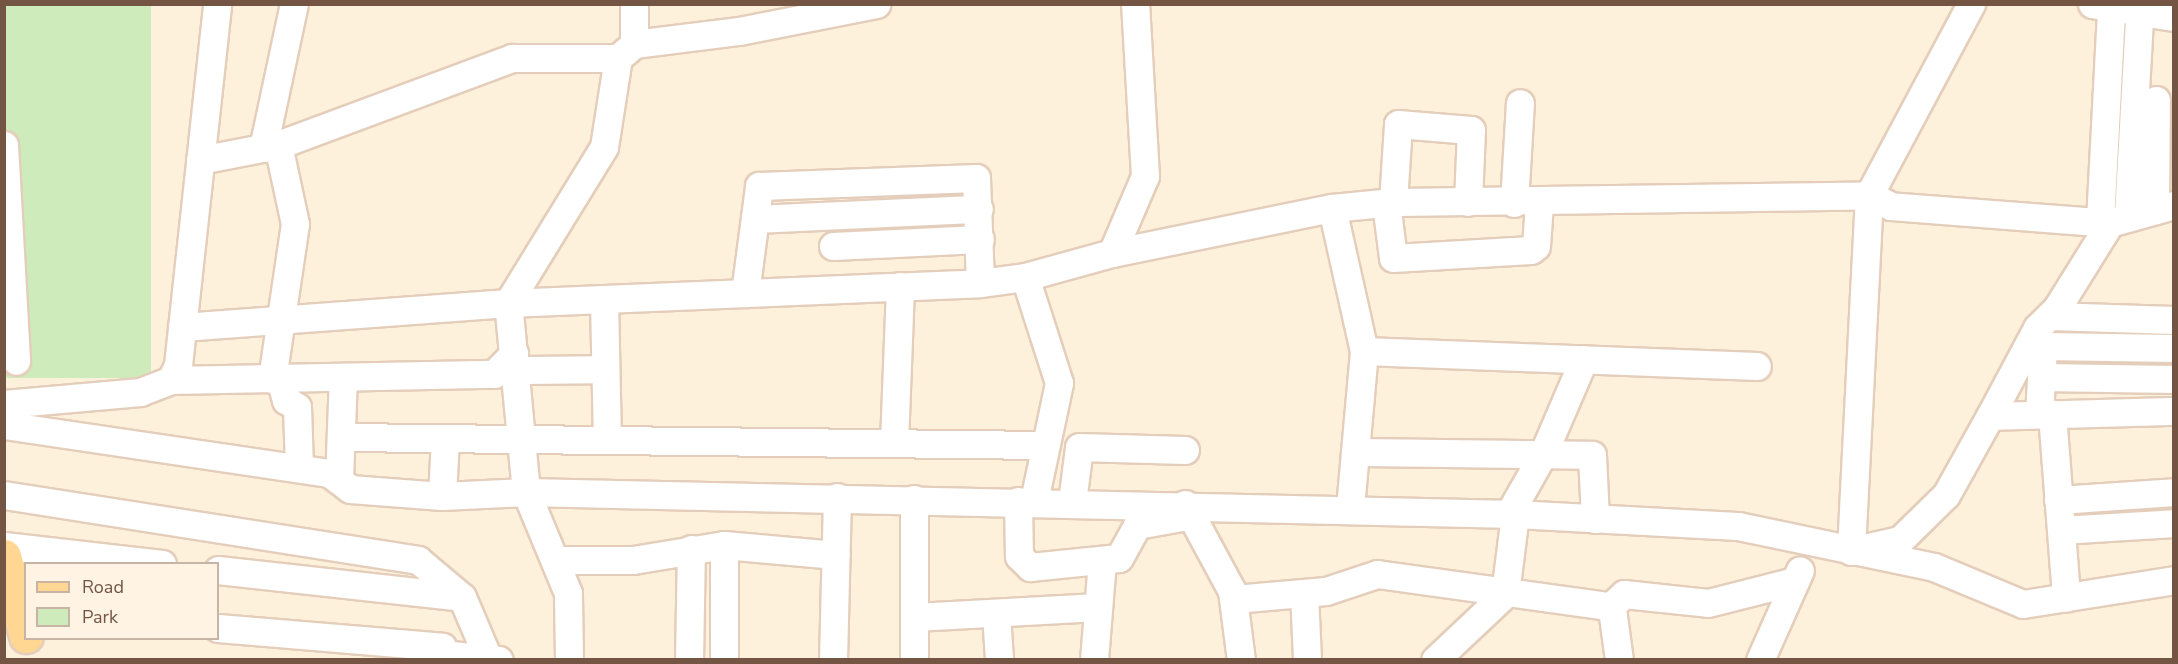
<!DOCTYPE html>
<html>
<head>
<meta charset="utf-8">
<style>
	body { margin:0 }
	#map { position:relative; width:2178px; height:664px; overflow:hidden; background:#fef1dc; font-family:"Nunito Sans",sans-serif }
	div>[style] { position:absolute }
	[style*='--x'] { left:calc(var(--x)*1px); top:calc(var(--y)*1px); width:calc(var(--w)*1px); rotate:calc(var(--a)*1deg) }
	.green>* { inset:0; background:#ceebbb; transform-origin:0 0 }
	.roads { filter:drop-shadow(2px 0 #e4cebb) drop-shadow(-2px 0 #e4cebb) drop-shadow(0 2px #e4cebb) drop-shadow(0 -2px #e4cebb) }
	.minor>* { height:27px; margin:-13.5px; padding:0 13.5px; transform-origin:13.5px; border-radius:13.5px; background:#fff }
	.major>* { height:33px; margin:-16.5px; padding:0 16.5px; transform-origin:16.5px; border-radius:16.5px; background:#ffd692 }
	span { translate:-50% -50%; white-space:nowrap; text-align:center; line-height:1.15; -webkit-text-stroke:4.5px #fff4e4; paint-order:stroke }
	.frame { position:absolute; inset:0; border:6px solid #745544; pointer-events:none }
	.legend { position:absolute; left:24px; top:562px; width:195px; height:78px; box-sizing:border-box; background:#fff4e4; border:2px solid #c7b4a4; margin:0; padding:8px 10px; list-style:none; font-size:18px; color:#745544 }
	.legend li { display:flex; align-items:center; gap:12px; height:30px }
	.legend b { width:30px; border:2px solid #c7b4a4 }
</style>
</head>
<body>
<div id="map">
	<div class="green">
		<div style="left:5px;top:5px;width:146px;height:373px"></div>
	</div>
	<div class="roads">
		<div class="minor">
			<div style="--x:2092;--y:4;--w:83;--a:9"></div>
			<div style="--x:634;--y:44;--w:106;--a:-7.1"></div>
			<div style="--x:739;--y:31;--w:140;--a:-11.1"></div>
			<div style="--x:4;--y:145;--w:216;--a:86.8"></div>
			<div style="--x:263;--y:148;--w:147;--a:-77.9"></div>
			<div style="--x:200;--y:160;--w:79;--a:-10.9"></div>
			<div style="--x:278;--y:145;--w:250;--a:-20.4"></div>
			<div style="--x:512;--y:58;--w:106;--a:0"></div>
			<div style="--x:1393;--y:202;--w:78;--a:-86.3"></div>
			<div style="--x:1398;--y:124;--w:73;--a:4.7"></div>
			<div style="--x:1471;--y:130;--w:72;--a:92.4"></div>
			<div style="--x:1386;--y:203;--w:55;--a:82.7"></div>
			<div style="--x:1393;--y:258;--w:138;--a:-3.3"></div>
			<div style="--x:1531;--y:250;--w:6;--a:-39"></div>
			<div style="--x:1536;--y:246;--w:43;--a:-86"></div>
			<div style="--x:1514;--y:203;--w:100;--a:-86.6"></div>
			<div style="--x:2174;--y:205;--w:66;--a:164.3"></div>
			<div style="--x:2110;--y:223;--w:220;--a:-175.6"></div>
			<div style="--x:1891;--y:206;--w:25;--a:-153"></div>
			<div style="--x:1869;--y:195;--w:356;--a:92.9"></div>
			<div style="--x:1851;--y:551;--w:50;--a:-12.7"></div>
			<div style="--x:1900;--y:540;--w:64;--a:-44.4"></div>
			<div style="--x:1946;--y:495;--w:90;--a:-60.9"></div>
			<div style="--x:1990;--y:416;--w:184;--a:-1.6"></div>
			<div style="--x:1332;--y:208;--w:147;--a:77.4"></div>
			<div style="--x:1364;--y:351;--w:157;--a:95.1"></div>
			<div style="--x:2155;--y:210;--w:110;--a:-89.5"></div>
			<div style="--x:2128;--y:216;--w:212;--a:-86.8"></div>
			<div style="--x:755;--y:219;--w:224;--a:-2.6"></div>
			<div style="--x:2100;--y:221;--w:213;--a:-87"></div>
			<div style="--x:833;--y:246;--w:147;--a:-2.7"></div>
			<div style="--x:1112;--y:253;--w:84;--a:-66.8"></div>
			<div style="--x:1145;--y:176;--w:172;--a:-93.3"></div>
			<div style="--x:1025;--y:277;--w:111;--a:72.2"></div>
			<div style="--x:1059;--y:383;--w:121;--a:102"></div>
			<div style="--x:745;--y:293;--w:108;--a:-82.5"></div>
			<div style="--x:759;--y:186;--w:217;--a:-2.1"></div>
			<div style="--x:976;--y:178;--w:105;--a:87.8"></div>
			<div style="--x:604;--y:299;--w:140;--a:88.8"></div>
			<div style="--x:2050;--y:316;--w:124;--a:1.8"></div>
			<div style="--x:182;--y:327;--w:327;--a:-4.2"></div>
			<div style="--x:508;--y:303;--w:472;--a:-2.4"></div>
			<div style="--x:980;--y:283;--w:45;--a:-7.6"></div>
			<div style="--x:1025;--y:277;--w:90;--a:-15.4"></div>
			<div style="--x:1112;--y:253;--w:225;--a:-11.6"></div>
			<div style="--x:1332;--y:208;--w:61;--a:-5.6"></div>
			<div style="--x:1393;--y:202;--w:476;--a:-0.8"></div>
			<div style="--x:1869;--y:195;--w:217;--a:-61.9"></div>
			<div style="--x:1364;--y:351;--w:393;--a:2.2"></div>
			<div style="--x:515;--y:370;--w:90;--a:-0.6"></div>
			<div style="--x:2041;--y:377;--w:133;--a:0.9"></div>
			<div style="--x:280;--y:378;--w:23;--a:75"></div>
			<div style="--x:286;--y:400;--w:13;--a:32"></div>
			<div style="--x:297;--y:407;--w:61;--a:88.1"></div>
			<div style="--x:272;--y:379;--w:157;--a:-81.6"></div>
			<div style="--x:295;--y:224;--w:81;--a:-102.1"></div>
			<div style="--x:171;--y:380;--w:323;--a:-1.1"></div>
			<div style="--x:494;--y:374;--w:29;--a:-46"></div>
			<div style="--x:4;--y:404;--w:137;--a:-5"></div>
			<div style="--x:140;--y:392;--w:33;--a:-21"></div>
			<div style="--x:171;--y:380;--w:17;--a:-65"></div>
			<div style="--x:178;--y:365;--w:363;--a:-83.8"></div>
			<div style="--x:2039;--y:414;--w:68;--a:-86.6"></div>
			<div style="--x:2043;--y:346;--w:131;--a:0.9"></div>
			<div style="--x:2052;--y:414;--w:184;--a:85.6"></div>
			<div style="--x:1990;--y:416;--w:100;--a:-61.9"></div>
			<div style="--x:2037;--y:328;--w:28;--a:-45"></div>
			<div style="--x:2057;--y:308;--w:100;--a:-58.1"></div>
			<div style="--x:4;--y:425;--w:329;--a:8.4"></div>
			<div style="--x:329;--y:473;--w:26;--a:37"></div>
			<div style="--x:350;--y:489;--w:92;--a:4.4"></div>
			<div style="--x:442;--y:496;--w:84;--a:-2.7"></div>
			<div style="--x:526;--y:492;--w:989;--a:1.27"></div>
			<div style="--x:1515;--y:514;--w:223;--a:3.1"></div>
			<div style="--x:1738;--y:526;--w:200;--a:11.8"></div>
			<div style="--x:1934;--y:567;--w:96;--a:22.6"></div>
			<div style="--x:2023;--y:604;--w:153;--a:-9"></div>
			<div style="--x:342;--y:437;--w:702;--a:0.65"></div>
			<div style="--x:894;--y:443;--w:157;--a:-87.8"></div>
			<div style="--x:1355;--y:452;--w:237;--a:0.7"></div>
			<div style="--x:1592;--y:455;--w:64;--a:87.3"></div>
			<div style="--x:339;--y:480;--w:103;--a:-87.8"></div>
			<div style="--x:4;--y:495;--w:419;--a:8.9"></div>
			<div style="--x:418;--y:560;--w:57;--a:40.1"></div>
			<div style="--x:462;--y:597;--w:66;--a:66.9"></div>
			<div style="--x:442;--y:496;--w:57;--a:-87"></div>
			<div style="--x:914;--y:499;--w:161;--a:90"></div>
			<div style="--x:2058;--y:500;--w:116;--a:-3.9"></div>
			<div style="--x:1018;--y:501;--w:55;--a:89"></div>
			<div style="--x:1019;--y:556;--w:16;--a:45"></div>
			<div style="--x:1030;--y:567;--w:89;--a:-5.8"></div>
			<div style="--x:1119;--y:558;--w:38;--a:-61"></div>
			<div style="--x:1137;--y:525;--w:51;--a:-10.2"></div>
			<div style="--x:1072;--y:502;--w:55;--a:-82.7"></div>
			<div style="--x:1079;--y:447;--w:106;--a:1.6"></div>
			<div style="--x:1185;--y:504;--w:99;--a:61.6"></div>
			<div style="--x:1232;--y:591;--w:70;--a:82.6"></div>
			<div style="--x:1509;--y:514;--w:69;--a:-60.5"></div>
			<div style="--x:1543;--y:454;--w:103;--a:-66.7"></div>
			<div style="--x:2061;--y:530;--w:113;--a:-3.5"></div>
			<div style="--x:724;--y:545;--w:115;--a:90"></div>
			<div style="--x:4;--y:546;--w:159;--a:6.5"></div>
			<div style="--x:555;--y:560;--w:78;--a:0"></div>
			<div style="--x:633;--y:560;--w:92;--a:-9.4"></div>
			<div style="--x:724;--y:545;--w:112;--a:5.1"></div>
			<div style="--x:218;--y:570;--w:245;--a:6.3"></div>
			<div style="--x:1304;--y:593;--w:67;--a:87.4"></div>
			<div style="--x:1234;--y:599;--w:92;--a:-5"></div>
			<div style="--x:1326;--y:591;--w:54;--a:-18.4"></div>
			<div style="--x:1377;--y:574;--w:232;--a:7.9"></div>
			<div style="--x:1607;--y:606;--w:6;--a:31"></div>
			<div style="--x:1612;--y:609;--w:51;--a:82.2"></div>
			<div style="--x:1610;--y:607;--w:19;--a:-43"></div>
			<div style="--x:1624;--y:594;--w:84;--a:6.1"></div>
			<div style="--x:1708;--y:603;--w:90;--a:-14.2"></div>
			<div style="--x:996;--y:613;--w:47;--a:86.3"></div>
			<div style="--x:915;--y:617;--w:183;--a:-3.1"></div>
			<div style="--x:218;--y:628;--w:225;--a:4.8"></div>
			<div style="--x:442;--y:647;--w:7;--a:90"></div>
			<div style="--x:442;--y:654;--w:57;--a:6"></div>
			<div style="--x:569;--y:660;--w:67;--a:-90.9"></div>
			<div style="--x:568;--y:593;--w:109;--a:-112.6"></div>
			<div style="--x:526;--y:492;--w:190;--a:-95.4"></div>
			<div style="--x:508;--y:303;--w:183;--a:-58.4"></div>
			<div style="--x:604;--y:147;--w:90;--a:-81.1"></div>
			<div style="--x:618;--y:58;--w:21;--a:-41"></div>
			<div style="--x:634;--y:44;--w:40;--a:-90"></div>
			<div style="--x:689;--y:660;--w:111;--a:-89"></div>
			<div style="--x:833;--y:660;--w:163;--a:-88.6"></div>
			<div style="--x:1094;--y:660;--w:100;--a:-85.4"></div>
			<div style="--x:1435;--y:660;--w:96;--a:-43.3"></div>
			<div style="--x:1505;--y:594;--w:81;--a:-82.9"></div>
			<div style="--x:1760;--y:660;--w:98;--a:-66"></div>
		</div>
		<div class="major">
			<div style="--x:4;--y:556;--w:83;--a:74.6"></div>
		</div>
	</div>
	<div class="frame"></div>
	<ul class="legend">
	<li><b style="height:8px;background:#ffd692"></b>Road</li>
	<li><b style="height:16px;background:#ceebbb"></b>Park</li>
	</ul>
</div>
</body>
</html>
